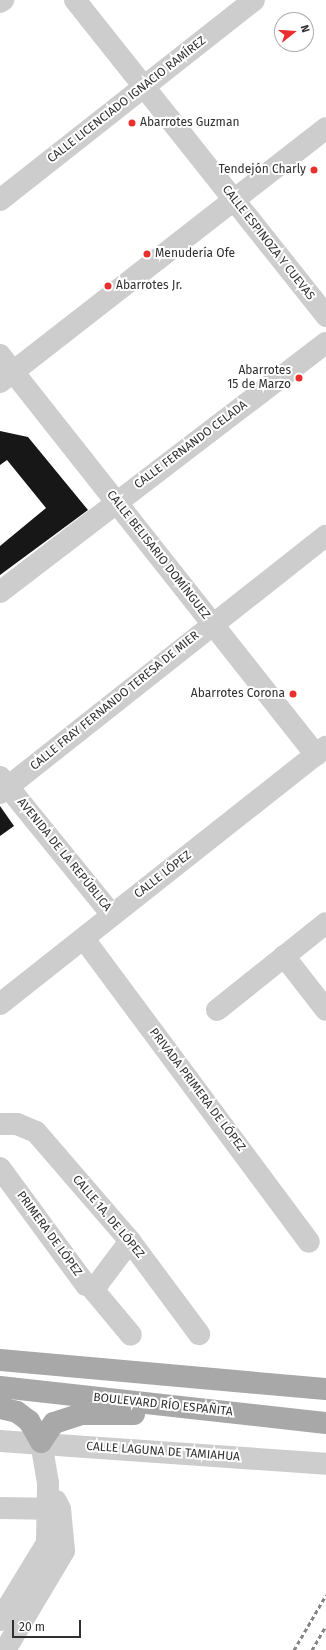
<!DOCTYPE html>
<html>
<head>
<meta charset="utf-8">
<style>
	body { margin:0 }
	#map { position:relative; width:326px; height:1650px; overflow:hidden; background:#fff; font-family:"Fira Sans",sans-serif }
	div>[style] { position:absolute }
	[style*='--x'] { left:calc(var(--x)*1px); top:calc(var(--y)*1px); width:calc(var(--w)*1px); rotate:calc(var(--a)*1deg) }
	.building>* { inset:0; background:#171717 }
	.minor>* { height:22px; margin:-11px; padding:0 11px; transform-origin:11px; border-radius:11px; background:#cdcdcd }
	.major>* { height:22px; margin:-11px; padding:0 11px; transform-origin:11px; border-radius:11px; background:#a8a8a8 }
	.rail>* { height:3px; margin-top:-1.5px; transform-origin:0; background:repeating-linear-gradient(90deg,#858585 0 4px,transparent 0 7px) }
	.dots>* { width:11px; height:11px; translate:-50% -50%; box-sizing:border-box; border:2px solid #fff; border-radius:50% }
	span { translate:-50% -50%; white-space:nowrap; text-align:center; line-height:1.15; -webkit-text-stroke:4px #fff; paint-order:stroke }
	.street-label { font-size:12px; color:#303030 }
	.poi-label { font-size:12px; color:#303030 }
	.left { translate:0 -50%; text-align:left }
	.right { translate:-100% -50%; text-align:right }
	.north { position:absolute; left:274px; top:12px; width:40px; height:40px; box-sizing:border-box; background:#fff; border:1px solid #acacac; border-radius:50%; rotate:73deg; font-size:11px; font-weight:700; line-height:16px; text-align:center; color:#303030 }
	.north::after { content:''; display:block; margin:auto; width:14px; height:18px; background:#ea2f2e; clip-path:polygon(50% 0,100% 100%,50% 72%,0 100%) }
	.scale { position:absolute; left:12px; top:1620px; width:69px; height:18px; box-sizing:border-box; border:2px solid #303030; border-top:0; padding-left:5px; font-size:12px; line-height:14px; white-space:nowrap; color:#303030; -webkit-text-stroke:3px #fff; paint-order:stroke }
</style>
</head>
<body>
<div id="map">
	<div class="building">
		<div style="clip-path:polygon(0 431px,28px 437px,88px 510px,0 575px,0 546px,46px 508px,7px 460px,0 465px)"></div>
		<div style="clip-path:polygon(0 806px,14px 826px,0 836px)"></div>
	</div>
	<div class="minor">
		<div style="--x:75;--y:0;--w:404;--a:51.5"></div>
		<div style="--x:0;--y:2;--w:4;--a:-34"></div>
		<div style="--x:0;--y:200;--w:323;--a:-38.2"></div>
		<div style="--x:0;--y:355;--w:510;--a:51.69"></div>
		<div style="--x:0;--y:382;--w:413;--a:-37.9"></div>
		<div style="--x:0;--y:592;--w:410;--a:-37.4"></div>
		<div style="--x:0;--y:777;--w:178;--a:50.9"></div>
		<div style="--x:0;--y:793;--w:415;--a:-38.3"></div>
		<div style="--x:84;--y:939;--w:377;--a:53.4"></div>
		<div style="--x:284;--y:956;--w:68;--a:52.1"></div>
		<div style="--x:0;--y:1004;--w:415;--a:-38.3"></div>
		<div style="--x:217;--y:1010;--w:139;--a:-38.6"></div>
		<div style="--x:0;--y:1124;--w:17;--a:0"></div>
		<div style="--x:17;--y:1124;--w:21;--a:23"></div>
		<div style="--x:36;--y:1132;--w:144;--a:49.2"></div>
		<div style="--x:130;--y:1241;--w:116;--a:53.4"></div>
		<div style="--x:0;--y:1168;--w:145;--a:53.7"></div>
		<div style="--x:86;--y:1285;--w:11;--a:0"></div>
		<div style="--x:97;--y:1285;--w:55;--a:-53.1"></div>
		<div style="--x:91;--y:1287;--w:62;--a:50.2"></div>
		<div style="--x:0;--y:1441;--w:327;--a:4"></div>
		<div style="--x:0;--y:1508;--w:60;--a:1"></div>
		<div style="--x:0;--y:1620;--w:90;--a:-58.6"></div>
		<div style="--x:47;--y:1543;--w:60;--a:-89"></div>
		<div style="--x:48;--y:1483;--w:42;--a:-99.7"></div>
		<div style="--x:5;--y:1650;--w:115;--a:-59.2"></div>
		<div style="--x:64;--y:1551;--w:42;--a:-95.4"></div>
		<div style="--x:60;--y:1509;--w:9;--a:-117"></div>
	</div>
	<div class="major">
		<div style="--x:0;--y:1360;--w:327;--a:5.1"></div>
		<div style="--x:0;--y:1387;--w:328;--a:6.3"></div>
		<div style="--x:0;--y:1408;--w:17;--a:13"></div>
		<div style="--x:17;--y:1412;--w:15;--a:37"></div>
		<div style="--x:29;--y:1421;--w:24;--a:60"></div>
		<div style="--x:41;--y:1442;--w:23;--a:-56"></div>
		<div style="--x:54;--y:1423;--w:29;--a:-18"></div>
		<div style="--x:82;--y:1414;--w:52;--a:0"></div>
	</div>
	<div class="rail">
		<div style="--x:294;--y:1650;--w:64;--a:-59.8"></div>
		<div style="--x:312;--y:1650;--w:28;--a:-60"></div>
	</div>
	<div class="dots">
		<div style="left:132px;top:123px;background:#ea2f2e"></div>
		<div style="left:314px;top:170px;background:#ea2f2e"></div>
		<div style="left:147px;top:254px;background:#ea2f2e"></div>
		<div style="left:108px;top:286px;background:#ea2f2e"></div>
		<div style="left:299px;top:378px;background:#ea2f2e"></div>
		<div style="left:293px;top:694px;background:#ea2f2e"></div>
	</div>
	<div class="street-label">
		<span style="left:127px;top:100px;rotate:-38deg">CALLE LICENCIADO IGNACIO RAMÍREZ</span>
		<span style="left:268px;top:243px;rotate:52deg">CALLE ESPINOZA Y CUEVAS</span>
		<span style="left:191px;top:445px;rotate:-37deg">CALLE FERNANDO CELADA</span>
		<span style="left:158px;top:555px;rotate:52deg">CALLE BELISARIO DOMÍNGUEZ</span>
		<span style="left:115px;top:701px;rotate:-39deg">CALLE FRAY FERNANDO TERESA DE MIER</span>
		<span style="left:64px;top:855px;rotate:51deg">AVENIDA DE LA REPÚBLICA</span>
		<span style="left:163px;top:875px;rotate:-38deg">CALLE LÓPEZ</span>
		<span style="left:197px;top:1090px;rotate:53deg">PRIVADA PRIMERA DE LÓPEZ</span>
		<span style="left:108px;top:1217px;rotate:50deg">CALLE 1A. DE LÓPEZ</span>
		<span style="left:49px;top:1234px;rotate:54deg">PRIMERA DE LÓPEZ</span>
		<span style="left:163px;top:1405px;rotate:6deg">BOULEVARD RÍO ESPAÑITA</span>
		<span style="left:163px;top:1452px;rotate:4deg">CALLE LAGUNA DE TAMIAHUA</span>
	</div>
	<div class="poi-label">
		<span class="left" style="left:140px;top:123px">Abarrotes Guzman</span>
		<span class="right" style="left:306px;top:170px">Tendejón Charly</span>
		<span class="left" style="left:155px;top:254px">Menudería Ofe</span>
		<span class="left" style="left:116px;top:286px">Abarrotes Jr.</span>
		<span class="right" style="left:291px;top:378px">Abarrotes<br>15 de Marzo</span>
		<span class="right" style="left:285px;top:694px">Abarrotes Corona</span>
	</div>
	<div class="north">N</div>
	<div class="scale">20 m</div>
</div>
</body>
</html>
